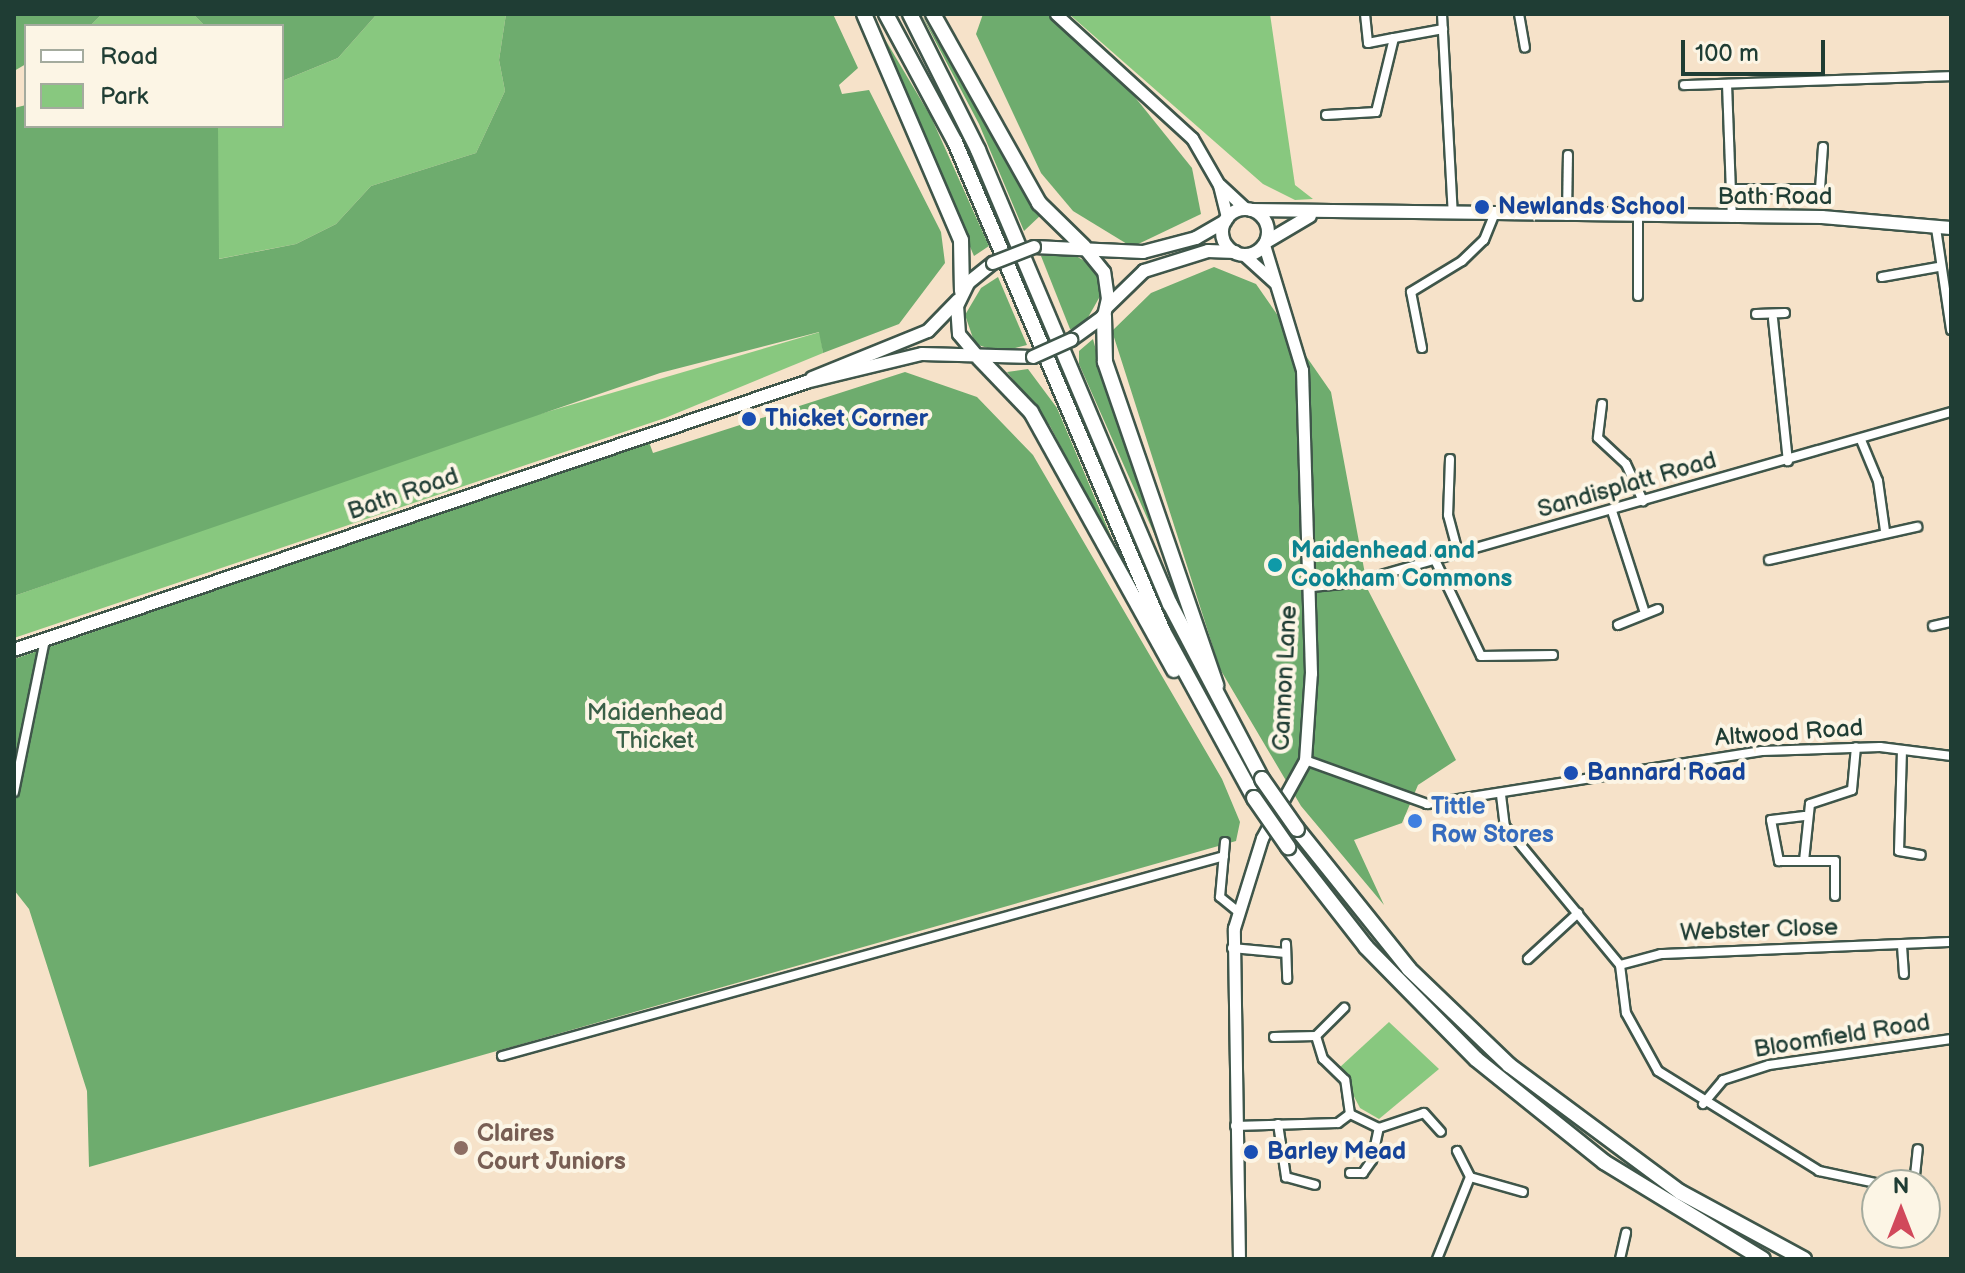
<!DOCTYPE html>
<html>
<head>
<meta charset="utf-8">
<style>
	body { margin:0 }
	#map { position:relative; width:1965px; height:1273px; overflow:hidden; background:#f6e2c9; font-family:"Balsamiq Sans",sans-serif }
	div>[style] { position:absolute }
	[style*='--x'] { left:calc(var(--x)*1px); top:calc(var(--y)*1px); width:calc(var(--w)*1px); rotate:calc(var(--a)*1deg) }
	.green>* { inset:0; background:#88c87f }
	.forest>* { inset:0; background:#6eac6e }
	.roads { filter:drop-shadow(2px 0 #3f564a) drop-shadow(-2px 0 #3f564a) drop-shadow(0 2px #3f564a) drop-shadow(0 -2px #3f564a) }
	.street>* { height:8px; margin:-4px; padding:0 4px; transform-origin:4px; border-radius:4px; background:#fff }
	.secondary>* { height:11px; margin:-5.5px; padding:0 5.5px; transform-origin:5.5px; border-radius:5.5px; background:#fff }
	.primary>* { height:12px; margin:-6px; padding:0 6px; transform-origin:6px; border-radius:6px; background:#fff }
	.primary>.ring { margin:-6px; padding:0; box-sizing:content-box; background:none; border:12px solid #fff; border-radius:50% }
	.highway>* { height:14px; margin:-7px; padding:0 7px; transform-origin:7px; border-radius:7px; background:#fff }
	.bridges { filter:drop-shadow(2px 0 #3f564a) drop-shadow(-2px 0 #3f564a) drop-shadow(0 2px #3f564a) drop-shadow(0 -2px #3f564a) }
	.primary-bridge>* { height:12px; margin:-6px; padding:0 6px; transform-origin:6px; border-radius:6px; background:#fff }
	.highway-bridge>* { height:14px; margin:-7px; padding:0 7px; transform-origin:7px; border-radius:7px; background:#fff }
	.dots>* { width:22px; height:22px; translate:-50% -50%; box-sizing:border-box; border:4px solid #fcf5e5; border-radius:50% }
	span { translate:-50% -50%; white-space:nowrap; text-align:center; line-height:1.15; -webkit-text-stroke:8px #fcf5e5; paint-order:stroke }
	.street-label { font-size:24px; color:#1f3d34 }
	.transit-label { font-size:24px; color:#164399; font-weight:700 }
	.left { translate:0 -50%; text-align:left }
	.culture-label { font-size:24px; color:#0d838f; font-weight:700 }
	.park-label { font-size:24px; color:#396047 }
	.shop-label { font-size:24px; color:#366cbe; font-weight:700 }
	.education-label { font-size:24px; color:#785e54; font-weight:700 }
	.frame { position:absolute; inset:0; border:16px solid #1f3d34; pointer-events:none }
	.legend { position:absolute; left:24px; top:24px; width:260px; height:104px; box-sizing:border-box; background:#fcf5e5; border:2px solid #a4ab9e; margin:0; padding:10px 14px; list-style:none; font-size:24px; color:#1f3d34 }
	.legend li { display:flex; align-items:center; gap:16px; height:40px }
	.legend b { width:40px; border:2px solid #a4ab9e }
	.north { position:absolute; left:1861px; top:1169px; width:80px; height:80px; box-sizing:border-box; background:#fcf5e5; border:2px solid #a4ab9e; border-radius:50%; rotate:0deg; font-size:22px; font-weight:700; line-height:32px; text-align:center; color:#1f3d34 }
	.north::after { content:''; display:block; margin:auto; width:28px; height:36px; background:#d1495b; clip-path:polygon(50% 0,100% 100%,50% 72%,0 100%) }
	.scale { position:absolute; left:1681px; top:40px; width:144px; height:36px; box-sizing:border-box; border:4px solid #1f3d34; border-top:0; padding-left:10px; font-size:24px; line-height:28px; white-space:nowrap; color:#1f3d34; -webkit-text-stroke:6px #fcf5e5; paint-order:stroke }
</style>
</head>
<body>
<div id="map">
	<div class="green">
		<div style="clip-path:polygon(102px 14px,193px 14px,205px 26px,90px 26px)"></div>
		<div style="clip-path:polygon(377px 14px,506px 14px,499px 60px,505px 91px,476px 153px,371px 186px,336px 224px,296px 244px,218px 259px,218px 126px,282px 126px,282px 81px,338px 58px)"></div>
		<div style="clip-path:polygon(1069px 14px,1270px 14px,1295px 185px,1313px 199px,1295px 200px,1263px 184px)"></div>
		<div style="clip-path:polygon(820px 332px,823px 353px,665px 418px,14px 638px,14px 596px,502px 425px)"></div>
		<div style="clip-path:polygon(1389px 1022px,1439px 1069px,1379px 1119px,1360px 1108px,1339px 1068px)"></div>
	</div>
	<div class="forest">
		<div style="clip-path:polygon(14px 14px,102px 14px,90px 26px,26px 26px,26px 64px,14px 71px)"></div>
		<div style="clip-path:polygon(193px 14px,377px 14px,338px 58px,282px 81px,282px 26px,205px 26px)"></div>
		<div style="clip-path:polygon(506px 14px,833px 14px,858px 68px,839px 85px,842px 94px,869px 90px,941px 232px,945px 263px,899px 324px,823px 353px,819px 332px,660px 373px,14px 596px,14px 108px,26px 105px,26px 126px,218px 126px,219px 259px,296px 244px,336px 224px,371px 186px,476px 153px,505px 91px,499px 60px)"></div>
		<div style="clip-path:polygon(870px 14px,931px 117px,989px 246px,974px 256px)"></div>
		<div style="clip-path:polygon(921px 14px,1042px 214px,1024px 231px,979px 124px)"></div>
		<div style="clip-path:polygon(983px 14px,1047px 14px,1126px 86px,1192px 168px,1201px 214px,1132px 247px,1073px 211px,1041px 173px,976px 34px)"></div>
		<div style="clip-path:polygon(1041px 256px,1076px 256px,1093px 266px,1103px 291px,1082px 328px,1070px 329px)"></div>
		<div style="clip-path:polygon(1214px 267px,1256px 284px,1331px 392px,1368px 590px,1456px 760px,1418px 785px,1402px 823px,1354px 840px,1384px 905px,1301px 806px,1220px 669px,1112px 331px,1151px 293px)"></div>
		<div style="clip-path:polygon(998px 277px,1027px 345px,1000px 352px,975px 344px,965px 315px,981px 288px)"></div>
		<div style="clip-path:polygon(1093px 339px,1104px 380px,1164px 556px,1079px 364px,1079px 351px)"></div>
		<div style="clip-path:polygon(1028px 369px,1057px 408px,1124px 567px,1050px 426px,1007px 372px)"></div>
		<div style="clip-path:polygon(905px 372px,977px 397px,1033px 455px,1222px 779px,1240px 822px,1236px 841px,89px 1167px,87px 1091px,29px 909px,14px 890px,14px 659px,649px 442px,653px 453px)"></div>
	</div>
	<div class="roads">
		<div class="street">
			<div style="--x:1365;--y:14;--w:29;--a:84"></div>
			<div style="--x:1368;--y:43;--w:26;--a:-11"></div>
			<div style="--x:1442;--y:14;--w:200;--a:86.9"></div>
			<div style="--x:1519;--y:14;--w:34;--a:80"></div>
			<div style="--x:1727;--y:84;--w:134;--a:87.9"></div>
			<div style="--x:1684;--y:85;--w:267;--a:-1.9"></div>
			<div style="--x:1326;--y:115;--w:50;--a:-3.4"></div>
			<div style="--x:1376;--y:112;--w:76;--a:-76.3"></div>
			<div style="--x:1394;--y:38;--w:50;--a:-10.4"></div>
			<div style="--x:1732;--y:189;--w:88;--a:0"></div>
			<div style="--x:1820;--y:189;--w:42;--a:-85.9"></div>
			<div style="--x:1567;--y:216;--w:61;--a:-89.1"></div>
			<div style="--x:1638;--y:219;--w:77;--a:90"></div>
			<div style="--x:1936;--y:228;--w:103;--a:81.6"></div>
			<div style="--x:1882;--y:277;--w:57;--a:-10.1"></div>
			<div style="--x:1756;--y:314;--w:29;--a:-2"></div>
			<div style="--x:1773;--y:319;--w:143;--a:84"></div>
			<div style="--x:1422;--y:348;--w:57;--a:-101.1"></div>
			<div style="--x:1411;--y:292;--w:60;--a:-31.3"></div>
			<div style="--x:1462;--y:261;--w:30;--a:-44"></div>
			<div style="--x:1484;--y:240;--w:27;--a:-68"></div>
			<div style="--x:1602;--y:404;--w:34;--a:97"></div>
			<div style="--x:1598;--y:438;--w:38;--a:43"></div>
			<div style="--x:1626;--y:464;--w:41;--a:65.3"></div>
			<div style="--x:1861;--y:440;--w:44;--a:67.5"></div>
			<div style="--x:1878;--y:481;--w:50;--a:82"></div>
			<div style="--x:1450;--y:459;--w:56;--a:92"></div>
			<div style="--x:1448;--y:515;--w:38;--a:75"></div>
			<div style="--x:1612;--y:511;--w:104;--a:72.1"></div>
			<div style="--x:1435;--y:560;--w:106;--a:64.4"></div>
			<div style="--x:1481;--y:656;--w:72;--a:-0.8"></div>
			<div style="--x:1769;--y:560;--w:152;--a:-12.6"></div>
			<div style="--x:1312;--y:587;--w:41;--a:-5.6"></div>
			<div style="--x:1353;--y:583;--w:622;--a:-15.96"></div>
			<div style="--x:1618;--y:625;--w:43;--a:-21.8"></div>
			<div style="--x:1933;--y:626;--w:18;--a:-13"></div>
			<div style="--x:1902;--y:750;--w:101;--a:91.7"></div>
			<div style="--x:1899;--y:851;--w:22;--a:10"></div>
			<div style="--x:1305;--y:760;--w:130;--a:19.8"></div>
			<div style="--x:1427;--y:804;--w:339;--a:-9"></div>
			<div style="--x:1762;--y:751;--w:118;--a:-1.9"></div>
			<div style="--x:1880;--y:747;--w:72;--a:7.2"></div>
			<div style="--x:14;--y:792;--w:156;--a:-78.5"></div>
			<div style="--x:1501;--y:795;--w:31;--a:83"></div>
			<div style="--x:1505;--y:826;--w:180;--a:50.4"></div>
			<div style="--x:1620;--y:965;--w:48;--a:82.9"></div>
			<div style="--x:1626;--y:1013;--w:66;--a:61.1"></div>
			<div style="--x:1658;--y:1071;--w:190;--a:31.8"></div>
			<div style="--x:1819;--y:1171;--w:67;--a:12"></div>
			<div style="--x:1804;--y:816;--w:33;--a:173"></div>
			<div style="--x:1771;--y:820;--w:42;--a:79"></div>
			<div style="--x:1779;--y:861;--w:25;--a:0"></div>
			<div style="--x:1804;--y:861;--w:57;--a:-84"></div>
			<div style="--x:1810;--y:804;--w:44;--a:-18.4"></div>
			<div style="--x:1852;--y:790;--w:43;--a:-84.7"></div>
			<div style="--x:1225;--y:842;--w:55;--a:95.2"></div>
			<div style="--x:1220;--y:897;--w:22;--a:39"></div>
			<div style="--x:1804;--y:861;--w:31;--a:0"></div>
			<div style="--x:1835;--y:861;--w:35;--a:90"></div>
			<div style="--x:1286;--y:944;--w:35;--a:88"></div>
			<div style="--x:1902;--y:946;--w:28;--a:86"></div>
			<div style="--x:1232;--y:948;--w:54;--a:5.3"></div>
			<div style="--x:1528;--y:959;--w:68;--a:-42.6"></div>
			<div style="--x:1620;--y:965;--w:42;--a:-15"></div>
			<div style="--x:1661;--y:954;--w:290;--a:-2.4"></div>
			<div style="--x:1274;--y:1037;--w:42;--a:-1.4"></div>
			<div style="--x:1316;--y:1036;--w:40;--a:-45"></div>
			<div style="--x:502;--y:1056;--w:749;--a:-15.48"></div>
			<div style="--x:1703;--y:1104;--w:31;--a:-50"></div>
			<div style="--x:1723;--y:1080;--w:48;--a:-18.1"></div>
			<div style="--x:1769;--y:1065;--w:184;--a:-8.1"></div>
			<div style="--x:1350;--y:1114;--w:32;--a:26"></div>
			<div style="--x:1379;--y:1128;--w:47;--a:-18.4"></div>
			<div style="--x:1424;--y:1113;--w:25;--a:48"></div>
			<div style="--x:1278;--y:1124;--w:54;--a:81.4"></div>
			<div style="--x:1286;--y:1177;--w:30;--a:15"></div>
			<div style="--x:1235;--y:1126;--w:103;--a:-1.7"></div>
			<div style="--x:1338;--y:1123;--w:15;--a:-37"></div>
			<div style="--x:1350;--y:1114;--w:34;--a:-98"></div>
			<div style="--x:1345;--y:1080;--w:30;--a:-136"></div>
			<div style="--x:1323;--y:1059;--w:24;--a:-107"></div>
			<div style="--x:1457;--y:1151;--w:29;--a:63"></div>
			<div style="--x:1470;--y:1177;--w:55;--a:15.8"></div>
			<div style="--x:1350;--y:1173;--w:13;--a:0"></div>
			<div style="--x:1363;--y:1173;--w:16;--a:-55"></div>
			<div style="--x:1372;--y:1160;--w:33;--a:-78"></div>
			<div style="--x:1914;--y:1185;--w:36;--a:-84"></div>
			<div style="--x:1437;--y:1259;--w:88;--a:-68.1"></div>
			<div style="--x:1620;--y:1259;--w:27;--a:-77"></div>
		</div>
		<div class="secondary">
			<div style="--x:1056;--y:14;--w:184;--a:42.4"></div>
			<div style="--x:1192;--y:138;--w:54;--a:60.1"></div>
			<div style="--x:1219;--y:185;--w:34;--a:76"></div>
			<div style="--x:1220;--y:185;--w:35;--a:43"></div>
			<div style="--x:1243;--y:254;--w:42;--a:42.1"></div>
			<div style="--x:1239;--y:1259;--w:331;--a:-90.9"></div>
			<div style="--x:1234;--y:928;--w:94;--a:-72.7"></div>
			<div style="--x:1262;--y:838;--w:89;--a:-61.1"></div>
			<div style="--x:1305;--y:760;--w:87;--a:-86.1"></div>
			<div style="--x:1311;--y:673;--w:303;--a:-91.7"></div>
			<div style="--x:1302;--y:370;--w:131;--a:-106.9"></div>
		</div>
		<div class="primary">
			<div class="ring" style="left:1222px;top:209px;width:34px;height:34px"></div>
			<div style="--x:1251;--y:210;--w:571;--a:0.7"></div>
			<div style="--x:1822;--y:217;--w:129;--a:4.9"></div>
			<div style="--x:1266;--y:242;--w:51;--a:-30.6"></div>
			<div style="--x:1034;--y:247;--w:109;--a:2.6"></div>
			<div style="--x:1143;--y:252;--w:55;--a:-14.8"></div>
			<div style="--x:1196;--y:238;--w:34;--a:-30"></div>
			<div style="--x:1107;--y:307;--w:52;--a:-44.2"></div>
			<div style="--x:1144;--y:271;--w:67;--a:-17.4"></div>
			<div style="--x:1208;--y:251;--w:27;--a:2"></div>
			<div style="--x:1071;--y:340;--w:41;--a:-36"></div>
			<div style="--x:1104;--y:316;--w:17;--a:-77"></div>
			<div style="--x:1108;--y:299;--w:27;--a:-98"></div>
			<div style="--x:1104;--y:272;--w:32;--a:-129"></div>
			<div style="--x:979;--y:358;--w:31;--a:-130"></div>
			<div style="--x:959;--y:334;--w:28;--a:-94"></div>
			<div style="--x:957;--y:306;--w:25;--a:-64"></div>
			<div style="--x:968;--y:283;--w:32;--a:-39"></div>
			<div style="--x:812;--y:378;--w:125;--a:-22.1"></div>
			<div style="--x:928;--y:331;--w:43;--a:-45.9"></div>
			<div style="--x:14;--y:650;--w:836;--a:-18.69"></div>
			<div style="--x:806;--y:382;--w:119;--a:-13.6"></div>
			<div style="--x:922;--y:354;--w:111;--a:1.5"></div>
		</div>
		<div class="highway">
			<div style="--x:864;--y:14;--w:246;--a:66.8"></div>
			<div style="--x:961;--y:240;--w:51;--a:88.9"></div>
			<div style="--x:886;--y:14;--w:145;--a:61.7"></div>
			<div style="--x:955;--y:142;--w:531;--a:66.96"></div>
			<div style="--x:1163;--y:631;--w:190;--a:61.4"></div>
			<div style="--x:910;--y:14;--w:152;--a:63.4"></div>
			<div style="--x:978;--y:150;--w:493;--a:67.1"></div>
			<div style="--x:1170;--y:604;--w:198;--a:62.3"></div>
			<div style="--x:933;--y:14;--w:217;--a:60.7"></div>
			<div style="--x:1039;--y:203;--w:63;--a:44.4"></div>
			<div style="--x:1104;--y:316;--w:46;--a:88.8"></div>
			<div style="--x:1105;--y:362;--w:342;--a:71"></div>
			<div style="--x:979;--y:358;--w:75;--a:46.1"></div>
			<div style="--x:1031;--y:412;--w:295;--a:61"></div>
			<div style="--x:1297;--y:829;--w:179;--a:51.3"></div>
			<div style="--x:1409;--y:969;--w:139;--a:43.8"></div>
			<div style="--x:1509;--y:1065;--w:213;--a:36.6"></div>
			<div style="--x:1680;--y:1192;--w:141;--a:28.4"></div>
			<div style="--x:1288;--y:847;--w:127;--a:52"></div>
			<div style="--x:1366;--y:947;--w:157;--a:45.5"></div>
			<div style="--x:1476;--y:1059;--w:164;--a:38.8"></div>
			<div style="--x:1604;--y:1162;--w:186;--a:31.4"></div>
		</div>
	</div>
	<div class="bridges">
		<div class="primary-bridge">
			<div style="--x:993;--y:263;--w:44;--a:-21.3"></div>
			<div style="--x:1033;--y:357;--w:42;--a:-24.1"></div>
		</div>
		<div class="highway-bridge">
			<div style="--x:1262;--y:779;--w:61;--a:55"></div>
			<div style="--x:1254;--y:798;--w:60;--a:55.2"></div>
		</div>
	</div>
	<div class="dots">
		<div style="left:1482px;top:207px;background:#1a4fb4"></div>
		<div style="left:749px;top:419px;background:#1a4fb4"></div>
		<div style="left:1275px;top:565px;background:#0f9aa8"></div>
		<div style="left:1571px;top:773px;background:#1a4fb4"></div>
		<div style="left:1415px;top:821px;background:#3f7fe0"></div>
		<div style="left:461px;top:1148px;background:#8d6e63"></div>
		<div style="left:1251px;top:1152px;background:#1a4fb4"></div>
	</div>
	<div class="street-label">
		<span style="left:1775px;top:197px">Bath Road</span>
		<span style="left:1627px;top:485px;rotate:-16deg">Sandisplatt Road</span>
		<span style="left:403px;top:494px;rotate:-19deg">Bath Road</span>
		<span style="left:1285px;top:678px;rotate:-87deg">Cannon Lane</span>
		<span style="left:1789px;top:733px;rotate:-4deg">Altwood Road</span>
		<span style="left:1759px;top:930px;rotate:-2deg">Webster Close</span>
		<span style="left:1842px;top:1036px;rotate:-9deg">Bloomfield Road</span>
	</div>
	<div class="transit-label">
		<span class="left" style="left:1498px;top:207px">Newlands School</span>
		<span class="left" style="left:765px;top:419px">Thicket Corner</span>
		<span class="left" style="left:1587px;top:773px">Bannard Road</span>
		<span class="left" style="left:1267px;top:1152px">Barley Mead</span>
	</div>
	<div class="culture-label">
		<span class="left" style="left:1291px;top:565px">Maidenhead and<br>Cookham Commons</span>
	</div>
	<div class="park-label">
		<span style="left:655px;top:727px">Maidenhead<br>Thicket</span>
	</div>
	<div class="shop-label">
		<span class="left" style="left:1431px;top:821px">Tittle<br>Row Stores</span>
	</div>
	<div class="education-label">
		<span class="left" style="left:477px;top:1148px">Claires<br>Court Juniors</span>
	</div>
	<div class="frame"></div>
	<ul class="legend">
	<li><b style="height:10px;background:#fff"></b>Road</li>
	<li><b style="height:22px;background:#88c87f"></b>Park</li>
	</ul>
	<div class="north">N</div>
	<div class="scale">100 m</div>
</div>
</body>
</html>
